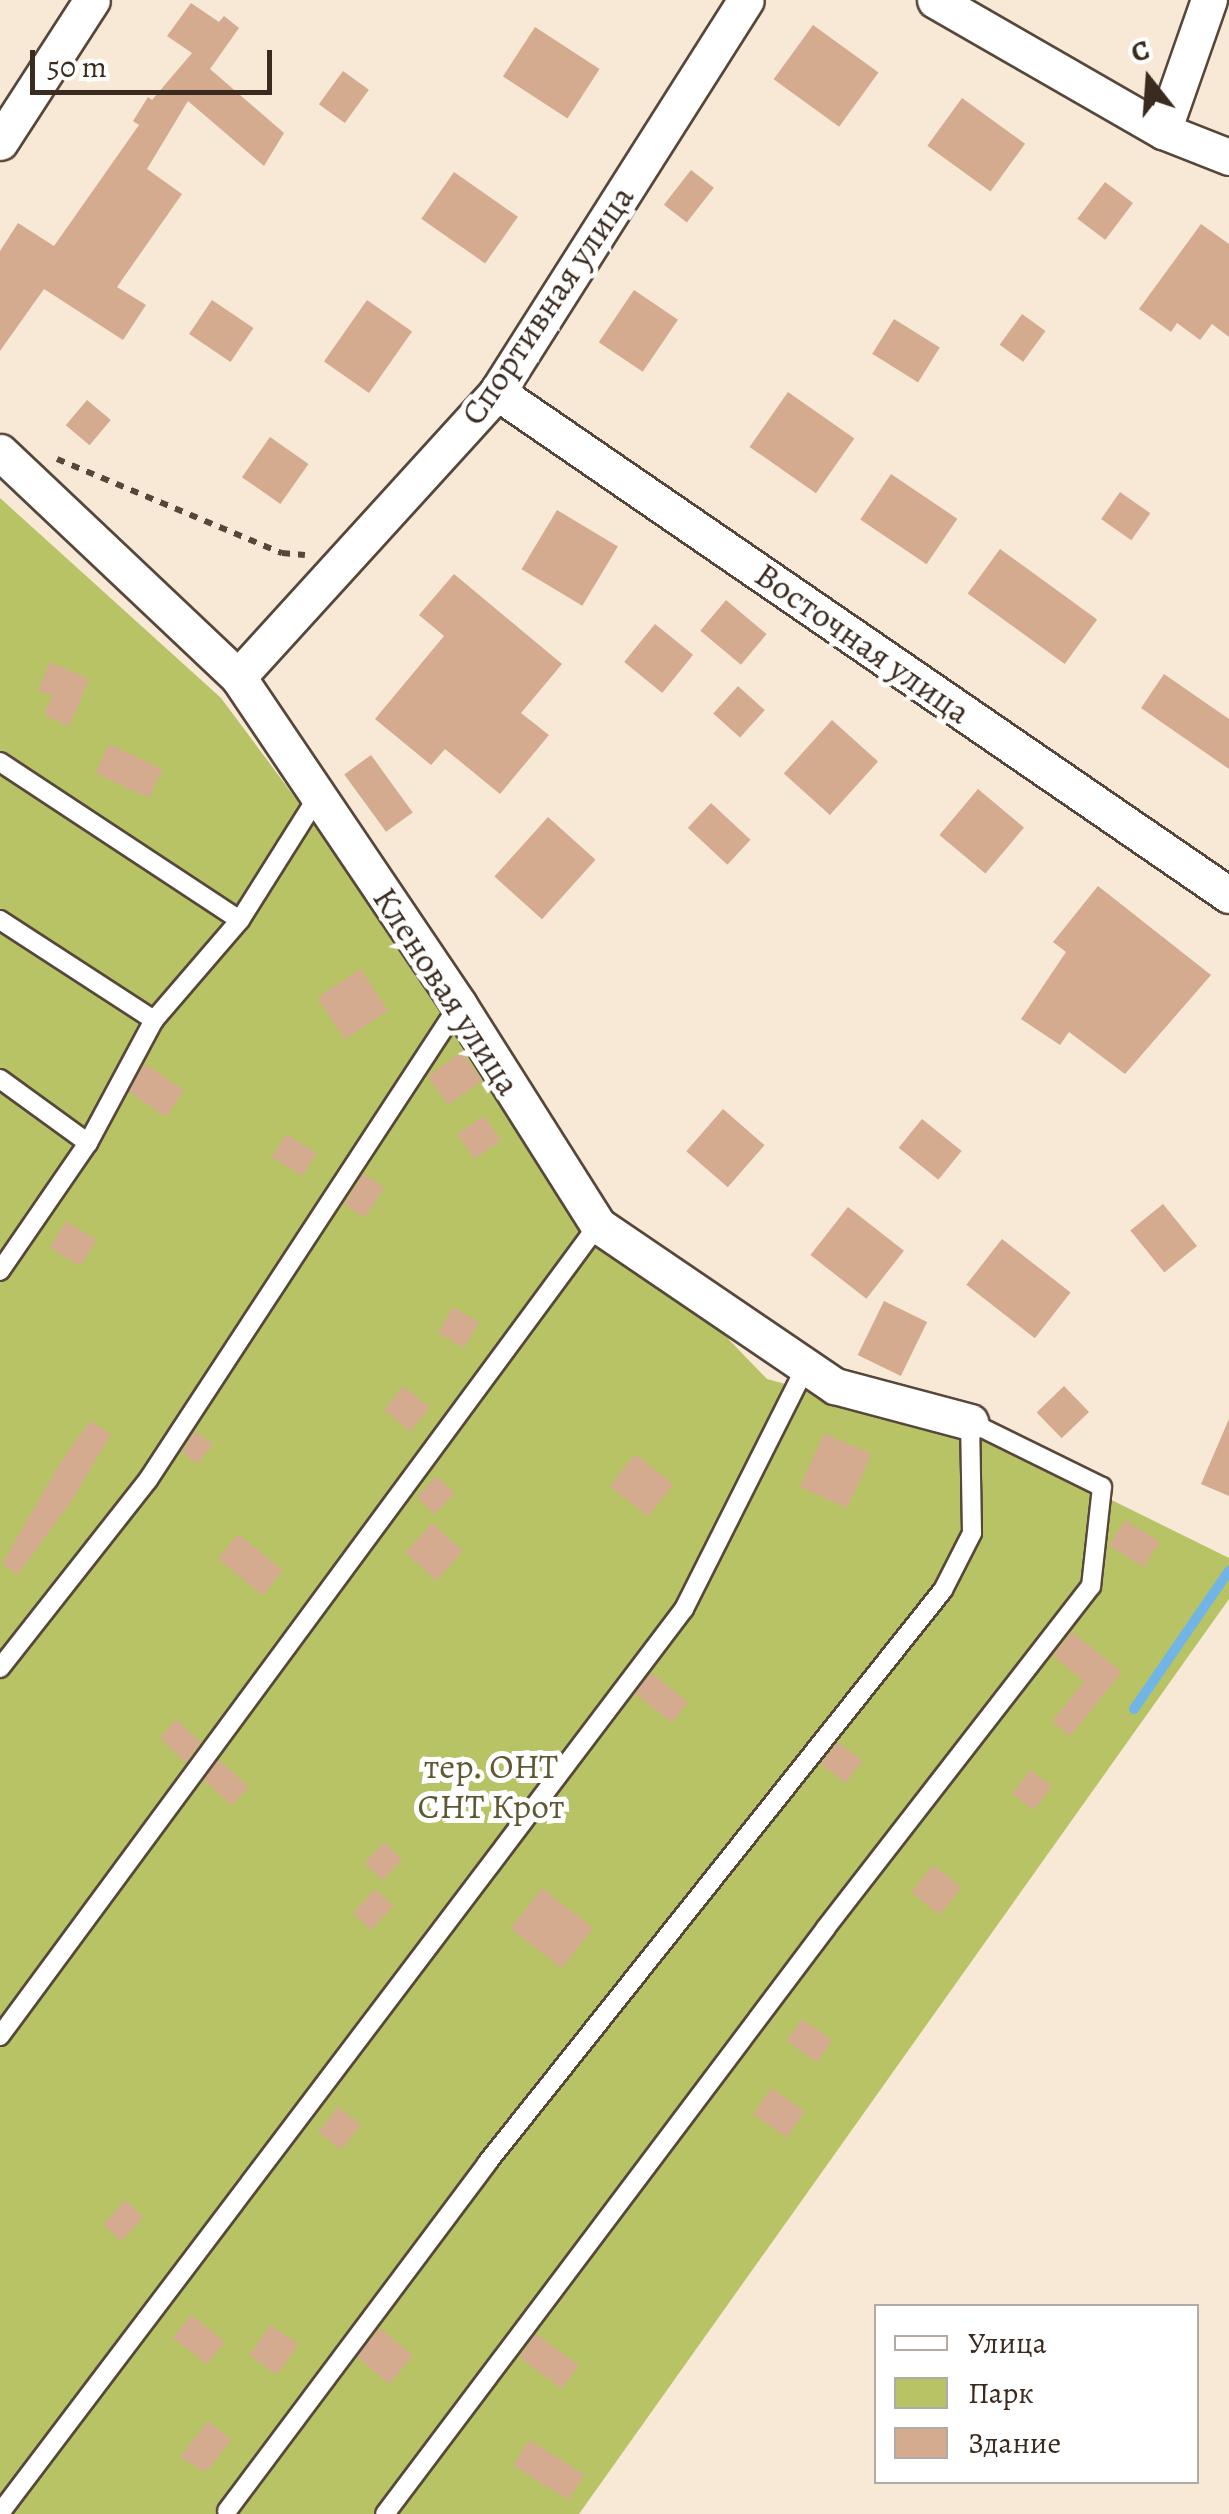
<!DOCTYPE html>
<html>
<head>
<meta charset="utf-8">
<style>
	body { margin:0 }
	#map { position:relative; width:1229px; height:2514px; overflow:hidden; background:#f7e9d6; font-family:Alegreya,serif }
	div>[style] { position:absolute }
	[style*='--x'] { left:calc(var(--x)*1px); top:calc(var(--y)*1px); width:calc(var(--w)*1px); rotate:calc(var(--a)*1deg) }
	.green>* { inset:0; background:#b7c364 }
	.stream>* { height:10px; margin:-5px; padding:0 5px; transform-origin:5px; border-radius:5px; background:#70b5e6 }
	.building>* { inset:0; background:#d5ab90; transform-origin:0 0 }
	.path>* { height:6px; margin-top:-3px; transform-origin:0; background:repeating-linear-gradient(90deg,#57473a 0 8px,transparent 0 16px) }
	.roads { filter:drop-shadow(2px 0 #57473a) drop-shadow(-2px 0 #57473a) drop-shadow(0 2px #57473a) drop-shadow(0 -2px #57473a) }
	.service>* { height:18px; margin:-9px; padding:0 9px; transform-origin:9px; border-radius:9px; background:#fff }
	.minor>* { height:35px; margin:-17.5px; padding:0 17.5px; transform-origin:17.5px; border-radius:17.5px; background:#fff }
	span { translate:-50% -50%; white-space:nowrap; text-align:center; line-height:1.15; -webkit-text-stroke:10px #fff; paint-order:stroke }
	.street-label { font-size:35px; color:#3b2a1e }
	.park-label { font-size:35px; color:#605833 }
	.legend { position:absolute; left:874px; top:2304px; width:325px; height:180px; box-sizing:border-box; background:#fff; border:2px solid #b1aaa5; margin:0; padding:12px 18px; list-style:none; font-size:30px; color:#3b2a1e }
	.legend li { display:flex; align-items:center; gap:20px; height:50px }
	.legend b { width:50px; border:2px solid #b1aaa5 }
	.north { position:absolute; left:1099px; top:30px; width:100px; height:100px; -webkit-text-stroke:8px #fff; paint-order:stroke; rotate:343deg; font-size:28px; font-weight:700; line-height:40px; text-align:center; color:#3b2a1e }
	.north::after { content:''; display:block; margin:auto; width:35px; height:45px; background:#3b2a1e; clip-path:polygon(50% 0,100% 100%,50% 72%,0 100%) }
	.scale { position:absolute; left:30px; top:50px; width:242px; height:45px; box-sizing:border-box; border:5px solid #3b2a1e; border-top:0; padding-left:12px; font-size:30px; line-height:35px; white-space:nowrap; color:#3b2a1e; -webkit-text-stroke:8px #fff; paint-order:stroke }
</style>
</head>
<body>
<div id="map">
	<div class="green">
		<div style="clip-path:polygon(0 498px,221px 698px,363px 889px,546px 1150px,767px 1379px,988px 1439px,1229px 1558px,1229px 1599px,579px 2514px,0 2514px)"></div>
	</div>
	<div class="stream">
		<div style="--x:1134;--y:1709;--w:168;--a:-55.5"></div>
	</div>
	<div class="building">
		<div style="clip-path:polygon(191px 3px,219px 22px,224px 16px,239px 28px,210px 69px,284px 133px,264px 166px,188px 101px,147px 169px,182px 194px,117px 287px,146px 305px,123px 340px,44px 289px,0 351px,0 251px,18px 223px,54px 246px,139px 125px,133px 121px,148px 97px,152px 100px,192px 53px,167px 36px)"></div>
		<div style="left:813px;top:25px;width:81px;height:67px;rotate:36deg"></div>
		<div style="left:535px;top:27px;width:77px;height:59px;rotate:33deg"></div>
		<div style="left:343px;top:71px;width:32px;height:41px;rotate:36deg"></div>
		<div style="left:962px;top:98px;width:78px;height:59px;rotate:36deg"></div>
		<div style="left:691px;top:170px;width:29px;height:44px;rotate:38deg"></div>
		<div style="left:454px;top:172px;width:78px;height:57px;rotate:35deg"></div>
		<div style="left:1105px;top:182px;width:35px;height:46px;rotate:37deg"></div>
		<div style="clip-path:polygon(1201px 224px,1229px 244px,1229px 337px,1212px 324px,1200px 340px,1177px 323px,1171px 332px,1139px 309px)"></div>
		<div style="left:634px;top:290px;width:53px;height:63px;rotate:34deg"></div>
		<div style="left:212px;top:300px;width:50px;height:41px;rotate:34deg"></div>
		<div style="left:367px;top:300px;width:55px;height:75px;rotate:35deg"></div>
		<div style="left:1022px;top:314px;width:29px;height:38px;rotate:36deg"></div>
		<div style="left:894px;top:319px;width:54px;height:41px;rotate:32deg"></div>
		<div style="left:788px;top:392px;width:81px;height:67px;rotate:35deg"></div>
		<div style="left:87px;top:400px;width:31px;height:33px;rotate:40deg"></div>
		<div style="left:270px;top:437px;width:47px;height:49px;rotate:35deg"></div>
		<div style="left:891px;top:474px;width:80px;height:55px;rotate:34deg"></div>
		<div style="left:1120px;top:492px;width:37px;height:33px;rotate:35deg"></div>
		<div style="left:557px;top:510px;width:71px;height:69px;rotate:31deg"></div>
		<div style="left:1000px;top:549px;width:120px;height:55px;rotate:36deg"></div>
		<div style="clip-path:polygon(454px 574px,562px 664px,521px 713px,549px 735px,500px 794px,445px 749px,431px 765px,375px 719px,444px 636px,419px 615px)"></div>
		<div style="left:726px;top:600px;width:53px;height:40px;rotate:40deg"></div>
		<div style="left:655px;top:624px;width:49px;height:49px;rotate:39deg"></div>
		<div style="clip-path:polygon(50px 662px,89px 679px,69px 726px,44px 715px,52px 696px,38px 690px)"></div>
		<div style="clip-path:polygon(1164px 674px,1229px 719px,1229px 769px,1141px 708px)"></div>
		<div style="left:738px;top:686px;width:36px;height:37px;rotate:42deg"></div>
		<div style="left:832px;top:720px;width:62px;height:72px;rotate:42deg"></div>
		<div style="left:109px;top:744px;width:59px;height:32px;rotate:25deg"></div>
		<div style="left:371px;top:755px;width:71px;height:33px;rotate:54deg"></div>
		<div style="left:978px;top:789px;width:60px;height:60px;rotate:40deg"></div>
		<div style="left:711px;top:803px;width:54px;height:34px;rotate:43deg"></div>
		<div style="left:548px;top:817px;width:64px;height:80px;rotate:42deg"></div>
		<div style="clip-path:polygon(1098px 886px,1211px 975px,1125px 1074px,1069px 1032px,1060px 1045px,1021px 1019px,1066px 952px,1053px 942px)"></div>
		<div style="left:361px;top:969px;width:50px;height:52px;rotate:57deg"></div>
		<div style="left:462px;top:1052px;width:35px;height:42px;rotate:55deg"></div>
		<div style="left:145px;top:1064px;width:47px;height:32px;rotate:34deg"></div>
		<div style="left:723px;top:1109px;width:55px;height:56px;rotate:41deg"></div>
		<div style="left:484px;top:1116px;width:30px;height:32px;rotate:56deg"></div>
		<div style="left:922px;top:1119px;width:51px;height:37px;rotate:39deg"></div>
		<div style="left:286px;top:1134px;width:36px;height:27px;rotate:32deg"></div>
		<div style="left:363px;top:1174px;width:25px;height:36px;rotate:32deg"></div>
		<div style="left:1163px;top:1204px;width:54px;height:42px;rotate:51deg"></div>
		<div style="left:848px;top:1207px;width:71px;height:61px;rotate:38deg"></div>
		<div style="left:66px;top:1221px;width:36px;height:31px;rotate:32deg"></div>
		<div style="left:1002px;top:1239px;width:87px;height:58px;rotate:38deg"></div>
		<div style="left:884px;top:1301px;width:48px;height:60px;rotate:26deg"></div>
		<div style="left:453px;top:1307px;width:30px;height:30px;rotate:30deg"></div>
		<div style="left:403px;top:1386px;width:34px;height:31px;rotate:38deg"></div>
		<div style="left:1064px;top:1386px;width:36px;height:38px;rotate:46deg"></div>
		<div style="clip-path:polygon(1229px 1419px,1229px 1496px,1201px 1484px)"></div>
		<div style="clip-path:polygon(90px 1421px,111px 1434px,72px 1500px,18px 1574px,2px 1564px,60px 1463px)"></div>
		<div style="clip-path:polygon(195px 1431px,213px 1444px,197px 1464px,182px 1452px)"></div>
		<div style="left:824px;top:1433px;width:52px;height:59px;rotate:24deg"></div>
		<div style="left:635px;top:1454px;width:49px;height:41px;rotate:38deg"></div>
		<div style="left:436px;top:1476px;width:25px;height:29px;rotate:42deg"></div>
		<div style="left:1125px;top:1520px;width:41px;height:30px;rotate:32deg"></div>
		<div style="left:432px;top:1523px;width:42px;height:40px;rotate:42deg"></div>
		<div style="left:238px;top:1534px;width:58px;height:32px;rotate:39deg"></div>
		<div style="clip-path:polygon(1072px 1632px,1122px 1672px,1070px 1736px,1052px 1722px,1084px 1681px,1053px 1656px)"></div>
		<div style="left:651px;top:1673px;width:47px;height:26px;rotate:38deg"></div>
		<div style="clip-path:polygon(176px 1719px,201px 1742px,186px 1763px,160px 1738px)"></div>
		<div style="left:838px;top:1742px;width:31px;height:28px;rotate:38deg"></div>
		<div style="left:219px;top:1760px;width:40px;height:25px;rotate:42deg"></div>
		<div style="left:1030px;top:1770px;width:27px;height:30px;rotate:36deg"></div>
		<div style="left:384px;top:1842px;width:25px;height:29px;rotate:43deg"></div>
		<div style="left:933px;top:1865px;width:36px;height:35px;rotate:38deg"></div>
		<div style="left:542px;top:1888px;width:65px;height:51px;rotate:38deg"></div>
		<div style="left:375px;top:1889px;width:25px;height:33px;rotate:42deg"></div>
		<div style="left:802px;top:2019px;width:37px;height:27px;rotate:35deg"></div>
		<div style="left:771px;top:2088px;width:41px;height:32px;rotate:34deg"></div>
		<div style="left:338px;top:2107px;width:29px;height:32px;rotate:38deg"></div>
		<div style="left:125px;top:2200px;width:25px;height:33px;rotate:42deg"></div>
		<div style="left:191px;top:2315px;width:43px;height:29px;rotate:38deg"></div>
		<div style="left:270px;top:2325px;width:34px;height:37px;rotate:34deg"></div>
		<div style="left:380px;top:2328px;width:43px;height:37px;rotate:40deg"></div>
		<div style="left:536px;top:2334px;width:53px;height:29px;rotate:36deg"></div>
		<div style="clip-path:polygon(208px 2421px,231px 2440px,208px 2470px,202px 2470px,180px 2457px)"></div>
		<div style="left:529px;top:2440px;width:65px;height:30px;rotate:32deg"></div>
	</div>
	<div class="path">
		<div style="--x:57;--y:459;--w:244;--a:22.7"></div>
		<div style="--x:282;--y:553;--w:23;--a:5"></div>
	</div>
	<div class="roads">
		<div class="service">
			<div style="--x:0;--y:762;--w:287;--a:33.4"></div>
			<div style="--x:0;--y:920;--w:184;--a:33"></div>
			<div style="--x:0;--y:1079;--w:109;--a:36"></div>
			<div style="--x:0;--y:1271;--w:155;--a:-55.5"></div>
			<div style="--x:88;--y:1143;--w:140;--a:-61.8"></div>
			<div style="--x:154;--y:1020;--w:132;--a:-49.3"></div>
			<div style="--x:240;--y:920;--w:146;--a:-57.8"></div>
			<div style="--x:0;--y:1668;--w:239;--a:-51.8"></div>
			<div style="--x:148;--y:1480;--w:568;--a:-56.79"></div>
			<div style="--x:0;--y:2036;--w:1008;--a:-53.6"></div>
			<div style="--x:227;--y:2511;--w:434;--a:-53.2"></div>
			<div style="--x:487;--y:2163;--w:732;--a:-51.49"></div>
			<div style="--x:943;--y:1590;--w:64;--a:-63"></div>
			<div style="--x:972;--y:1533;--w:111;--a:-91"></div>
			<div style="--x:970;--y:1422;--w:147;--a:26.2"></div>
			<div style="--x:1102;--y:1487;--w:100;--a:96.3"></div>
			<div style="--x:1091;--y:1586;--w:433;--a:127.8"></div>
			<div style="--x:826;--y:1928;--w:733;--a:126.96"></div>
			<div style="--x:0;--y:2513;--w:1134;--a:-52.89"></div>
			<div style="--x:684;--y:1609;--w:272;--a:-63.3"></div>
		</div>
		<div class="minor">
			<div style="--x:935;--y:0;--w:263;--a:29.9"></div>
			<div style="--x:1163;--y:131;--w:71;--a:21.5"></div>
			<div style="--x:1163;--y:131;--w:139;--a:-70.7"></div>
			<div style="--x:0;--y:142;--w:169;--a:-57.1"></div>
			<div style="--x:497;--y:392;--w:888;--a:34.5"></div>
			<div style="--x:0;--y:452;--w:328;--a:43.4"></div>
			<div style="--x:238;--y:677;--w:396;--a:56"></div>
			<div style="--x:459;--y:1005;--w:260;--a:57.7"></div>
			<div style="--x:598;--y:1225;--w:287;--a:34.2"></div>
			<div style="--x:835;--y:1386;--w:140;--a:14.9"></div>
			<div style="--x:238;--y:677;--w:385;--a:-47.7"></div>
			<div style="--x:497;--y:392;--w:464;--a:-57.6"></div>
		</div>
	</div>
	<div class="street-label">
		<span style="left:547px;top:305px;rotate:-56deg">Спортивная улица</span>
		<span style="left:863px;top:643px;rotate:35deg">Восточная улица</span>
		<span style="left:447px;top:991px;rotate:57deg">Кленовая улица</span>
	</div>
	<div class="park-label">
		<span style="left:491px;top:1786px">тер. ОНТ<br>СНТ Крот</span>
	</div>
	<ul class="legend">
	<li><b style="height:12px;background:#fff"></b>Улица</li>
	<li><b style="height:28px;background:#b7c364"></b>Парк</li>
	<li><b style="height:28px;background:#d5ab90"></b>Здание</li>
	</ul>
	<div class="north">С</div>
	<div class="scale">50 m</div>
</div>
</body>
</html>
